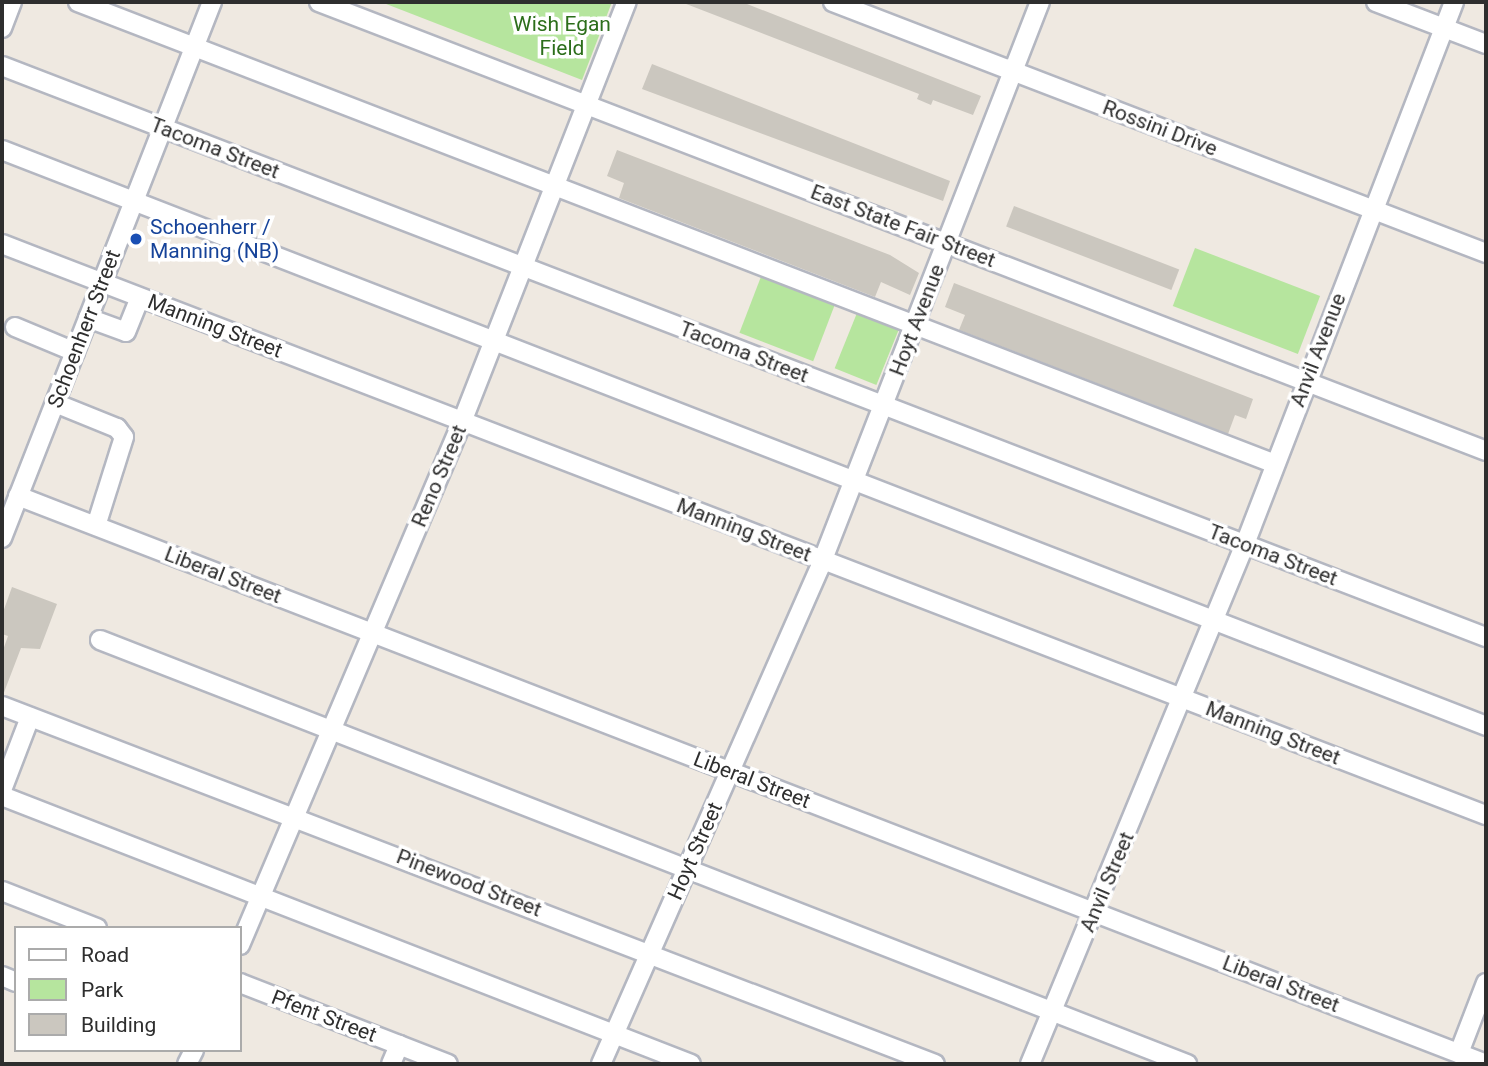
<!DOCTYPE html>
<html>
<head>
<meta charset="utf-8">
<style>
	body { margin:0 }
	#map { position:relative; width:1488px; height:1066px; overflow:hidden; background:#efe9e1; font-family:Roboto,sans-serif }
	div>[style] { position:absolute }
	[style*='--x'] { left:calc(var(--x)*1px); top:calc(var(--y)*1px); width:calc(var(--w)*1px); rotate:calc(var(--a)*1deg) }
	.green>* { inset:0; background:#b6e59e; transform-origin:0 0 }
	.building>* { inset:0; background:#cbc7bf; transform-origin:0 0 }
	.roads { filter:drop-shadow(2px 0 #b4b7c1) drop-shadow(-2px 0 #b4b7c1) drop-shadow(0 2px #b4b7c1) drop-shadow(0 -2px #b4b7c1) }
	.minor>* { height:18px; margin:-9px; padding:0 9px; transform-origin:9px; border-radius:9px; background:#fff }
	.dots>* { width:19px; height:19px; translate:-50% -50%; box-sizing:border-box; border:4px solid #fff; border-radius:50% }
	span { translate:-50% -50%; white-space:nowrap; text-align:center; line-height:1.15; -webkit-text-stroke:7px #fff; paint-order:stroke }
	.park-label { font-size:21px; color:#2c6e1b }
	.street-label { font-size:21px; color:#2e2e2e }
	.transit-label { font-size:21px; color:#164399 }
	.left { translate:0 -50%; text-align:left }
	.frame { position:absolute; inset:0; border:4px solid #2e2e2e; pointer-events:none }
	.legend { position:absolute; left:14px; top:926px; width:228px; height:126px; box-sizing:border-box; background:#fff; border:2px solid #ababab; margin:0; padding:9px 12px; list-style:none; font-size:21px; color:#2e2e2e }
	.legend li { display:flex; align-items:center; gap:14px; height:35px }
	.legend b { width:35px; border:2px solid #ababab }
</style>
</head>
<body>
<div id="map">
	<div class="green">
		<div style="clip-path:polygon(381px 2px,612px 2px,582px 80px)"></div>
		<div style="left:1195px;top:248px;width:134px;height:62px;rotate:21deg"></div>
		<div style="left:762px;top:274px;width:79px;height:63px;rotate:21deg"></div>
		<div style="left:859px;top:308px;width:45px;height:65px;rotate:22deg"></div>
	</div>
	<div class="building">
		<div style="clip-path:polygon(681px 2px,742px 2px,981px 96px,973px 115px,933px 100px,931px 105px,917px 99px,919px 94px)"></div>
		<div style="clip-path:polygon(652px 64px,950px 181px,943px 201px,642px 89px)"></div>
		<div style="clip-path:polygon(617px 150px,890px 255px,919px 273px,910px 295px,881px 282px,875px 297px,619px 198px,624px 183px,607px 176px)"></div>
		<div style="left:1014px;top:206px;width:177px;height:22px;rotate:21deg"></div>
		<div style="clip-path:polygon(954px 283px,1253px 399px,1246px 419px,1235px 415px,1228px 434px,959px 330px,965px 315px,945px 307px)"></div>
		<div style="clip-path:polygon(12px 587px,57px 604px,40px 649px,21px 648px,3px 695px,2px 653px,8px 636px,2px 634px,2px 615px)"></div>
	</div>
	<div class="roads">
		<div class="minor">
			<div style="--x:78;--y:2;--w:1283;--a:21.1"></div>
			<div style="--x:319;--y:2;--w:1250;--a:21.04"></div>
			<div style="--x:833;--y:2;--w:700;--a:21.03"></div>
			<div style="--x:1376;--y:2;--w:118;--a:20.9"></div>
			<div style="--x:2;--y:28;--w:28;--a:-69"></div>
			<div style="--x:2;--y:66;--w:1590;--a:21.05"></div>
			<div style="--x:2;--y:150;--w:1592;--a:21.21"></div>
			<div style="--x:2;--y:244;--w:1590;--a:21.05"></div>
			<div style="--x:88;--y:318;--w:40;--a:20.2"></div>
			<div style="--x:126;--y:332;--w:37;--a:-68"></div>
			<div style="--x:15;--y:327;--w:65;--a:22.6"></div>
			<div style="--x:55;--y:403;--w:67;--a:22"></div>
			<div style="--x:117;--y:428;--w:11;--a:52"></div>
			<div style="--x:124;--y:437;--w:93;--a:107.5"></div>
			<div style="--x:18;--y:496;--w:1574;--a:21.15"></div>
			<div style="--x:2;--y:538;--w:576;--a:-68.61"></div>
			<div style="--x:100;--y:640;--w:1167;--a:21.31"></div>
			<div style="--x:2;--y:706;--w:999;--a:20.99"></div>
			<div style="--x:2;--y:790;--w:78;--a:-69"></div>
			<div style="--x:2;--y:796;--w:739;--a:21.25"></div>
			<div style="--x:2;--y:891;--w:102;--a:21.3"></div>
			<div style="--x:240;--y:945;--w:568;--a:-67"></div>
			<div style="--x:462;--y:422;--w:451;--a:-68.6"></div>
			<div style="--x:2;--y:976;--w:15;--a:23"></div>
			<div style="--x:240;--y:983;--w:223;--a:21.3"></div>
			<div style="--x:1459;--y:1053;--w:75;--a:-68.9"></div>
			<div style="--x:187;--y:1064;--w:16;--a:-63"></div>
			<div style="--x:391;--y:1064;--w:21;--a:-67"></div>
			<div style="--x:601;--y:1064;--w:543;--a:-66.22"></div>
			<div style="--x:820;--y:567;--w:606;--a:-68.73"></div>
			<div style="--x:1030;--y:1064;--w:563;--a:-67.54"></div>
			<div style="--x:1245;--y:544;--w:581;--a:-68.91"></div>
		</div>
	</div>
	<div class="dots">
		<div style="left:136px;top:239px;background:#1a4fb4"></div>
	</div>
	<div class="park-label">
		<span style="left:562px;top:36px">Wish Egan<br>Field</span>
	</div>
	<div class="street-label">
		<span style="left:1160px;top:128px;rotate:21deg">Rossini Drive</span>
		<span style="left:215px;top:148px;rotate:21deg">Tacoma Street</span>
		<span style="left:903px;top:226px;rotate:21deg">East State Fair Street</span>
		<span style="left:917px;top:320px;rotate:-69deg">Hoyt Avenue</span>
		<span style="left:215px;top:326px;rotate:21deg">Manning Street</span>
		<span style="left:84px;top:329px;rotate:-69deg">Schoenherr Street</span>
		<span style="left:1318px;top:350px;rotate:-69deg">Anvil Avenue</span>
		<span style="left:744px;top:352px;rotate:21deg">Tacoma Street</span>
		<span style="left:439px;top:476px;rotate:-67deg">Reno Street</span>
		<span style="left:744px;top:530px;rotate:21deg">Manning Street</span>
		<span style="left:1273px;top:555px;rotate:21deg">Tacoma Street</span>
		<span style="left:223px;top:575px;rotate:21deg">Liberal Street</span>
		<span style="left:1273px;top:733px;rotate:21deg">Manning Street</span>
		<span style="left:752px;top:780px;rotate:21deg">Liberal Street</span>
		<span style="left:695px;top:851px;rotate:-66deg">Hoyt Street</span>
		<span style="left:1107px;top:882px;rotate:-67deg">Anvil Street</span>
		<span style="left:469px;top:883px;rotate:21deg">Pinewood Street</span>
		<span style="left:1281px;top:984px;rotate:21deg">Liberal Street</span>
		<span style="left:324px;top:1016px;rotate:21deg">Pfent Street</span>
	</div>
	<div class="transit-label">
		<span class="left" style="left:150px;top:239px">Schoenherr /<br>Manning (NB)</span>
	</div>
	<div class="frame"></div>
	<ul class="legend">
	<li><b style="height:9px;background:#fff"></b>Road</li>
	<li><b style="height:19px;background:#b6e59e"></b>Park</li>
	<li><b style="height:19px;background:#cbc7bf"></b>Building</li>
	</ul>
</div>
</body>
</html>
